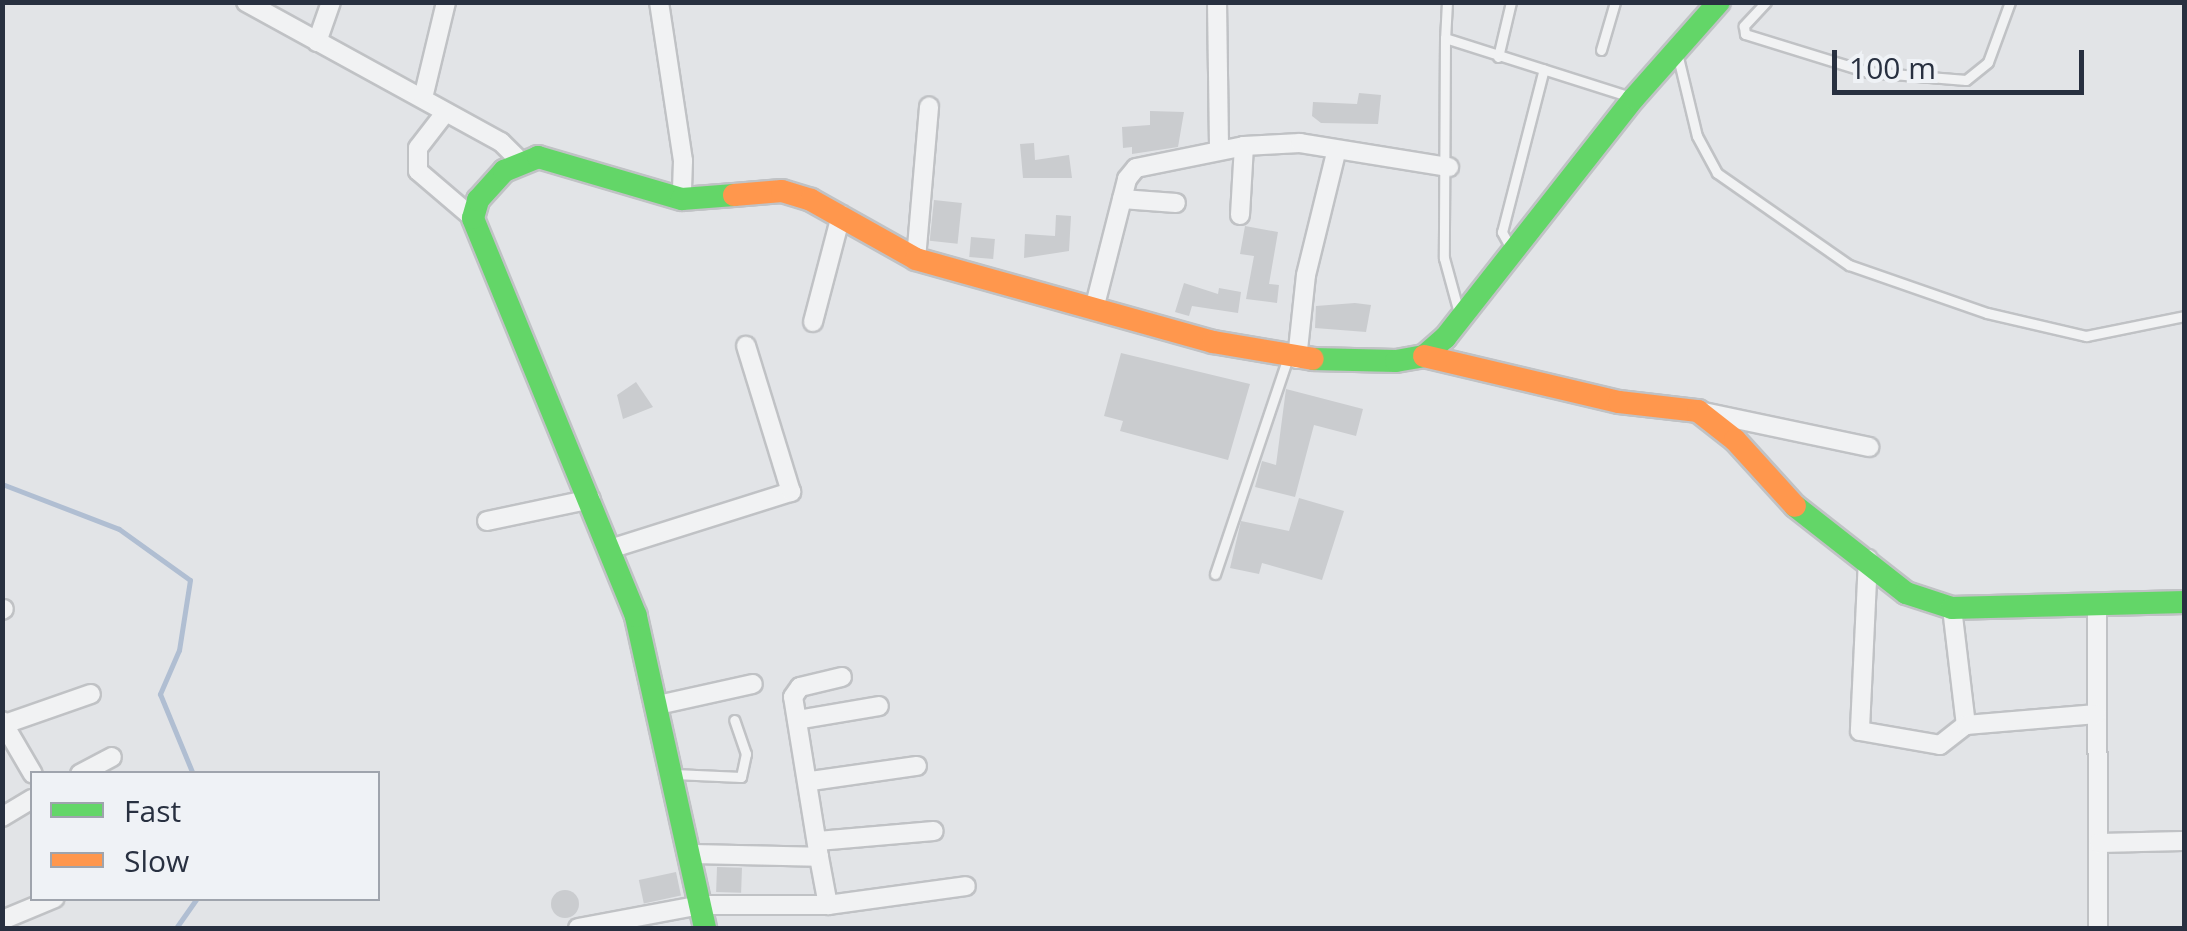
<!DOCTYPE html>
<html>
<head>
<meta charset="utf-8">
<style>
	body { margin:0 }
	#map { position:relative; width:2187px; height:931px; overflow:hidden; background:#e2e4e7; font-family:"Open Sans",sans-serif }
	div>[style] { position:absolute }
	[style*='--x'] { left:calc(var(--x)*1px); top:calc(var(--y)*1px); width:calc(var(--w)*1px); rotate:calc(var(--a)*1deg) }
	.stream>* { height:5px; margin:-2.5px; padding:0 2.5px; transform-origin:2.5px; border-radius:2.5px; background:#b0bed2 }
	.building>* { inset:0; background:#cacccf; transform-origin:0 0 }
	.round { border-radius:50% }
	.roads { filter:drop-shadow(2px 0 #c0c2c5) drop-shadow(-2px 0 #c0c2c5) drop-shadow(0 2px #c0c2c5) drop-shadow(0 -2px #c0c2c5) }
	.lane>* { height:9px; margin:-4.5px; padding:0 4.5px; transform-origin:4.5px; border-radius:4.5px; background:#f1f2f3 }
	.street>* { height:18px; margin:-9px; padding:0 9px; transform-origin:9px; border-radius:9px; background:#f1f2f3 }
	.fast>* { height:22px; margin:-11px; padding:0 11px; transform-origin:11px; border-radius:11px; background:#63d668 }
	.slow>* { height:22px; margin:-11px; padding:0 11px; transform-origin:11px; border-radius:11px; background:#ff974d }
	span { translate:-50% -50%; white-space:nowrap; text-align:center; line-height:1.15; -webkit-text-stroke:9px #eff2f6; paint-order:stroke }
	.frame { position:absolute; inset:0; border:5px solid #283040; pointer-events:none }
	.legend { position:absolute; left:30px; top:771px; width:350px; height:130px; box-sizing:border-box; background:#eff2f6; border:2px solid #9fa4ad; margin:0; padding:12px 18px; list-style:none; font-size:30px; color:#283040 }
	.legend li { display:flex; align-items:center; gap:20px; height:50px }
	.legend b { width:50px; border:2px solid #9fa4ad }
	.scale { position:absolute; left:1832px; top:50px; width:252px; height:45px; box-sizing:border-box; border:5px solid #283040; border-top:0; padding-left:12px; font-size:30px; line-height:35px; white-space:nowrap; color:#283040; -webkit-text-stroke:8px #eff2f6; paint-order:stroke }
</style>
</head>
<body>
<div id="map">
	<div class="stream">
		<div style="--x:2;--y:484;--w:125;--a:21"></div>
		<div style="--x:119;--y:529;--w:87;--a:35.7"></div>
		<div style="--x:190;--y:580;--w:71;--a:98.9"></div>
		<div style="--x:179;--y:650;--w:48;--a:113.4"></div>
		<div style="--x:160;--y:694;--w:87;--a:67.6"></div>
		<div style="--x:176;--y:928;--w:37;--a:-55"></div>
	</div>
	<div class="building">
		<div style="clip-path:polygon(1359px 93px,1381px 95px,1378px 124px,1321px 123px,1312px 116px,1313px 102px,1357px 104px)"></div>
		<div style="clip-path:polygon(1150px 111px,1184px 112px,1178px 147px,1132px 154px,1132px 147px,1123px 148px,1122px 127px,1150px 125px)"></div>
		<div style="clip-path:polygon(1034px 143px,1035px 160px,1069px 155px,1072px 178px,1023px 178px,1020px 144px)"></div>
		<div style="left:934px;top:200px;width:28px;height:41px;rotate:6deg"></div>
		<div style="clip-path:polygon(1056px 215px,1071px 216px,1069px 251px,1024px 258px,1025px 234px,1055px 236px)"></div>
		<div style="clip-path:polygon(1245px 226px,1278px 232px,1269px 284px,1279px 285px,1277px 303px,1246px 299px,1254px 256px,1240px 254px)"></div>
		<div style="left:971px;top:237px;width:24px;height:20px;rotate:5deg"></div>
		<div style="clip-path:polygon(1184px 283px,1218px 294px,1219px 288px,1241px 292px,1238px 313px,1192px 306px,1189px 316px,1175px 312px)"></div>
		<div style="clip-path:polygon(1355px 303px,1371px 305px,1366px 332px,1315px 328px,1316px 306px)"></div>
		<div style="clip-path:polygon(1121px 353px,1250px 384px,1228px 460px,1120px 431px,1123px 421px,1104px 416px)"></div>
		<div style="clip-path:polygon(636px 382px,653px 407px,623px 419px,617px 395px)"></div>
		<div style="clip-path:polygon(1286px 389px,1363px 409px,1356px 436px,1314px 425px,1295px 497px,1255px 487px,1262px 461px,1276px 465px)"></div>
		<div style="clip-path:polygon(1299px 498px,1344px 511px,1322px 580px,1262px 563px,1259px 574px,1230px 568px,1241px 521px,1289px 531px)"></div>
		<div style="left:717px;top:867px;width:25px;height:25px;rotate:2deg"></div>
		<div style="left:676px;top:872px;width:24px;height:38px;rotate:78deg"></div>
		<div class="round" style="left:551px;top:890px;width:28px;height:28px"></div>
	</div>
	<div class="roads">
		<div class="lane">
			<div style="--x:1447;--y:2;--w:36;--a:93"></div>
			<div style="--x:1445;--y:38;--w:195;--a:17.6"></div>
			<div style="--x:1766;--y:2;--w:33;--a:133"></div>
			<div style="--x:1744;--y:26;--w:8;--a:83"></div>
			<div style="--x:1745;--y:34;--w:129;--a:17.2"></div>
			<div style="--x:1868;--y:72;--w:98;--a:4.7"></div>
			<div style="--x:1966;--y:80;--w:28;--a:-39"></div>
			<div style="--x:1988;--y:62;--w:64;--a:-69.9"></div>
			<div style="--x:1445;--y:38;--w:220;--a:90.3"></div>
			<div style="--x:1444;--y:258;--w:57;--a:74.7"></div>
			<div style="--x:1601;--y:50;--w:50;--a:-73.7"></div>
			<div style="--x:1677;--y:53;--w:85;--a:76.5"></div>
			<div style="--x:1697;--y:136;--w:42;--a:61.6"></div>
			<div style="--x:1717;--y:173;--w:161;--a:34.9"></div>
			<div style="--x:1849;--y:265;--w:146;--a:19.2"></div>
			<div style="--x:1987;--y:313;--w:102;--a:13.1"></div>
			<div style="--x:2086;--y:336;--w:100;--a:-11.5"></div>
			<div style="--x:1498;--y:57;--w:57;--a:-76.7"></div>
			<div style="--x:1513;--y:252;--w:23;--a:-119"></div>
			<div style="--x:1502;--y:232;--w:168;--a:-75.6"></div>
			<div style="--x:1215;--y:574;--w:226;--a:-71.4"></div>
			<div style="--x:674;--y:774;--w:67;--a:2.6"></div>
			<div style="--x:741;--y:777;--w:24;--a:-78"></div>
			<div style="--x:746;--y:754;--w:36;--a:-109"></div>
		</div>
		<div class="street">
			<div style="--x:246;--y:2;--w:291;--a:28.8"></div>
			<div style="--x:501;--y:142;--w:25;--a:45"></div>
			<div style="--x:659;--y:2;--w:161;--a:81.4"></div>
			<div style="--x:683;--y:161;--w:38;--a:92"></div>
			<div style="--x:1217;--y:2;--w:148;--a:89.2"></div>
			<div style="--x:317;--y:42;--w:42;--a:-70.7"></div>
			<div style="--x:423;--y:98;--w:99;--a:-76.5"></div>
			<div style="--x:445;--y:113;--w:44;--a:127.6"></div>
			<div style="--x:418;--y:148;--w:23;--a:90"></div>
			<div style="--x:418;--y:171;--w:72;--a:40.5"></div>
			<div style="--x:1122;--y:199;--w:54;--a:4.2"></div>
			<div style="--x:1240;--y:215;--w:69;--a:-86.7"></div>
			<div style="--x:916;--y:259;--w:153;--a:-85.1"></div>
			<div style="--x:1095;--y:305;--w:130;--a:-75.7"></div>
			<div style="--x:1127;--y:179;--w:14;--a:-51"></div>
			<div style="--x:1136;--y:168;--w:110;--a:-11.5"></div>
			<div style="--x:1244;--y:146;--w:56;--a:-3.1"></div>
			<div style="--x:1300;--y:143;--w:151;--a:9.2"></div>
			<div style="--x:813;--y:322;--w:111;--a:-75.3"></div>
			<div style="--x:1297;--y:359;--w:84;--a:-83.9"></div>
			<div style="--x:1306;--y:275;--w:126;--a:-76.2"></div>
			<div style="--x:1703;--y:412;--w:170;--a:11.9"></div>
			<div style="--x:487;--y:521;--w:106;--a:-11.9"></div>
			<div style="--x:613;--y:548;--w:187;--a:-17.5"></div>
			<div style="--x:791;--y:492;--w:153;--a:-107.1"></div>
			<div style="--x:1868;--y:559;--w:172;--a:92.7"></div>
			<div style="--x:1860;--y:731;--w:81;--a:9.9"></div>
			<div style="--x:1940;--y:745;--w:33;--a:-38"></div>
			<div style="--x:2097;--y:606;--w:322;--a:89.8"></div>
			<div style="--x:1952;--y:608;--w:118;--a:83.2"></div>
			<div style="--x:1966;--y:725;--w:131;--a:-4.8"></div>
			<div style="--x:2;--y:610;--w:2;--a:-27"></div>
			<div style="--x:658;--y:705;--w:97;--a:-12.5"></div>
			<div style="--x:797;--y:720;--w:83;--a:-9.7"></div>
			<div style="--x:2;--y:721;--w:61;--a:59.7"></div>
			<div style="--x:2;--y:725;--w:94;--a:-19.2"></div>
			<div style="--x:80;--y:774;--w:36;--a:-28"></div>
			<div style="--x:811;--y:781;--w:107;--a:-8.1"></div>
			<div style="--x:2;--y:817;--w:35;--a:-31"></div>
			<div style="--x:818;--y:841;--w:116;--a:-4.9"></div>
			<div style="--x:2099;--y:843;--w:85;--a:-1.3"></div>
			<div style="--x:691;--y:854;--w:128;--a:1.3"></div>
			<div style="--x:819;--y:857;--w:162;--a:-99.2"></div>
			<div style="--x:793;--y:697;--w:12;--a:-55"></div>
			<div style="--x:800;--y:687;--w:43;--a:-13.4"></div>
			<div style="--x:819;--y:857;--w:49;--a:79.4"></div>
			<div style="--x:2;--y:920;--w:57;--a:-22.5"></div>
			<div style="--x:578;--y:928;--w:125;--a:-10.6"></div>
			<div style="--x:701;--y:905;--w:127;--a:0"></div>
			<div style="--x:828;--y:905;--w:139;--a:-7.8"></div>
		</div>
		<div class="fast">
			<div style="--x:1313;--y:359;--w:83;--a:1.4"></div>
			<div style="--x:1396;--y:361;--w:28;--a:-10"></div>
			<div style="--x:1424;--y:356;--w:28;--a:-41"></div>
			<div style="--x:1445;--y:338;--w:305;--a:-51.8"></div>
			<div style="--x:1634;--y:98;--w:128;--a:-48.5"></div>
			<div style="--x:1795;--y:506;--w:141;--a:38.1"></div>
			<div style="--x:1906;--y:593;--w:48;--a:18.1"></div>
			<div style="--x:1952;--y:608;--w:232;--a:-1.5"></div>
			<div style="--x:705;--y:928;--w:320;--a:-102.5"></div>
			<div style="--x:636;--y:616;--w:430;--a:-112.3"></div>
			<div style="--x:473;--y:218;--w:19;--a:-74"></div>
			<div style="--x:478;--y:200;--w:39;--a:-48"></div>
			<div style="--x:504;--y:171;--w:37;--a:-22"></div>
			<div style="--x:538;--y:157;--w:150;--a:16.3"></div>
			<div style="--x:682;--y:199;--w:52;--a:-4.4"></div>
		</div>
		<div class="slow">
			<div style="--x:734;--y:195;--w:48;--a:-4.8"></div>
			<div style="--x:782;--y:191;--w:30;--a:17"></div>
			<div style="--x:811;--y:200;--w:120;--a:29.3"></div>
			<div style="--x:916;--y:259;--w:308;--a:15.6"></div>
			<div style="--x:1213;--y:342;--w:101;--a:9.6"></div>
			<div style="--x:1424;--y:356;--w:200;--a:13.3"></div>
			<div style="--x:1619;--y:402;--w:80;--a:6.5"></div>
			<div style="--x:1698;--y:411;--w:47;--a:38.1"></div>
			<div style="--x:1735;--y:440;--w:89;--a:47.7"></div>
		</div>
	</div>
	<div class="frame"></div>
	<ul class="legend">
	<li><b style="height:12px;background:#63d668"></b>Fast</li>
	<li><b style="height:12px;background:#ff974d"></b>Slow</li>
	</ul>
	<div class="scale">100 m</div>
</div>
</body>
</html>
